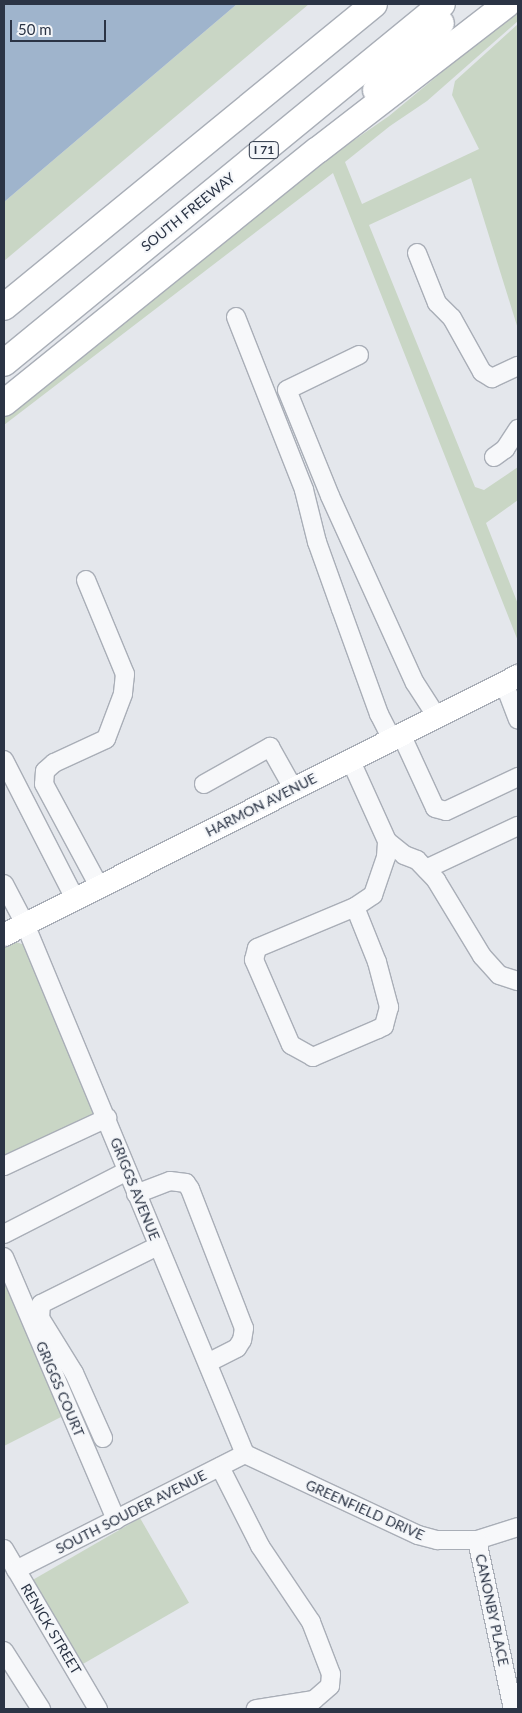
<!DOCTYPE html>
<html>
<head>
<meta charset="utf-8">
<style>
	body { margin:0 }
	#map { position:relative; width:522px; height:1713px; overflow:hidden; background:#e4e7ec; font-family:Lato,sans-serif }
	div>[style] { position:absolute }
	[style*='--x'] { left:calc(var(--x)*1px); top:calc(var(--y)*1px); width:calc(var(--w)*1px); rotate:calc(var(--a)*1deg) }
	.green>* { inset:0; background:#c9d6c5; transform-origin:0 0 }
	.water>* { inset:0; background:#9fb4cc }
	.roads { filter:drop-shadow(1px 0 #a9aeb7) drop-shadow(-1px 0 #a9aeb7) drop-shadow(0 1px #a9aeb7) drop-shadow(0 -1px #a9aeb7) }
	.minor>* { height:18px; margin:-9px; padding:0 9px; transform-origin:9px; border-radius:9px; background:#f7f8fa }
	.major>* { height:22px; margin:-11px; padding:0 11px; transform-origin:11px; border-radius:11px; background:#fff }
	.highway>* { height:26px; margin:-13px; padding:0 13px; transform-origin:13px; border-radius:13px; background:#fff }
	span { translate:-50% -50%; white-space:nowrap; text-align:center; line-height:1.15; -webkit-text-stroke:4px #f4f6f9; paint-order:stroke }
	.shield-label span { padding:1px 4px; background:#f4f6f9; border:1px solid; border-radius:4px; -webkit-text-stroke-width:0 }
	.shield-label { font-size:12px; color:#2b3445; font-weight:700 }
	.street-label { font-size:14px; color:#2b3445 }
	.frame { position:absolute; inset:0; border:5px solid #2b3445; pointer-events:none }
	.scale { position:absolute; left:10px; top:20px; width:96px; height:22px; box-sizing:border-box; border:2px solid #2b3445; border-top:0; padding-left:6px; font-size:15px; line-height:18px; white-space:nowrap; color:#2b3445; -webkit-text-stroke:4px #f4f6f9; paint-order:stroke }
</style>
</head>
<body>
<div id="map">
	<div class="green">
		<div style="clip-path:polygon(237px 4px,309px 4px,4px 261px,4px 202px)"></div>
		<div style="clip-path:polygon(518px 9px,518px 21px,427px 101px,390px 126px,345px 162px,362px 204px,479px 149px,452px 95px,455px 81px,518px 24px,518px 329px,471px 178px,369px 225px,475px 487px,484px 490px,518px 467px,518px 500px,486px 523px,518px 604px,518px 641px,333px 173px,4px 425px,4px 396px,195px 250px,389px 116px)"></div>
		<div style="clip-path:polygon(10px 940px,25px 945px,96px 1117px,4px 1159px,4px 943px)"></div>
		<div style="clip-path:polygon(4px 1271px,63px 1416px,4px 1446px)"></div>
		<div style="left:140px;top:1518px;width:98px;height:127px;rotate:60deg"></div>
	</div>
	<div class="water">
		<div style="clip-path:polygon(4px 4px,237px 4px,4px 202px)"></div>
	</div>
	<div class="roads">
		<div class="minor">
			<div style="--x:417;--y:253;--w:54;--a:68.2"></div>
			<div style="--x:437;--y:303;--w:21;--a:45"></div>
			<div style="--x:452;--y:318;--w:62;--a:60.9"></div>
			<div style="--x:482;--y:372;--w:12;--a:31"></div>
			<div style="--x:492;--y:378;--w:29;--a:-25"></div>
			<div style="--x:236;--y:317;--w:186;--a:68.5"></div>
			<div style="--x:304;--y:490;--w:54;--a:76"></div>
			<div style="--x:317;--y:542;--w:71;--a:70.3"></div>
			<div style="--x:341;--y:609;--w:112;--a:70.1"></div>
			<div style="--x:379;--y:714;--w:28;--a:63"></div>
			<div style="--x:359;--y:355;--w:80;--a:154.1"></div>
			<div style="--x:287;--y:390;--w:114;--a:67.9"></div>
			<div style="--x:330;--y:496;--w:205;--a:65.6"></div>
			<div style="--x:415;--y:683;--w:40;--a:57.1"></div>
			<div style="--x:494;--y:457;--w:14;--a:-36"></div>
			<div style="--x:505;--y:449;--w:24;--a:-57"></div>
			<div style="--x:86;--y:580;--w:102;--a:67.5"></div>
			<div style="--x:125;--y:674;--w:20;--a:96"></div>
			<div style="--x:123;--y:694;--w:48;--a:110.7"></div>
			<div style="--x:106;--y:739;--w:57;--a:155.2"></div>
			<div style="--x:54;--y:763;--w:12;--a:138"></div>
			<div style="--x:45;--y:771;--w:13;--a:94"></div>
			<div style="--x:44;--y:784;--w:116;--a:61.7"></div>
			<div style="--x:504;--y:683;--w:39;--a:69"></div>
			<div style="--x:401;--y:734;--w:81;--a:65.3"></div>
			<div style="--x:435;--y:808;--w:11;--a:15"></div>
			<div style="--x:446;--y:811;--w:80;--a:-25.3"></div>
			<div style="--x:350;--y:759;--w:90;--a:65.7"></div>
			<div style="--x:387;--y:841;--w:22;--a:39"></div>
			<div style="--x:404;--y:855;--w:14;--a:21"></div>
			<div style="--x:417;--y:860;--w:28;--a:46"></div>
			<div style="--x:436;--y:880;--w:89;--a:58.8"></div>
			<div style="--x:482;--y:956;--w:25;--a:48"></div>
			<div style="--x:499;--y:975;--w:20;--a:18"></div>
			<div style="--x:4;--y:760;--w:156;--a:62.9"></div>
			<div style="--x:204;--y:784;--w:76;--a:-29.3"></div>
			<div style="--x:270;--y:747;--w:47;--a:60.7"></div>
			<div style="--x:426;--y:869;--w:102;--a:-25.1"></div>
			<div style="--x:4;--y:884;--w:45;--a:62.3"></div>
			<div style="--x:25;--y:924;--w:574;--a:67.46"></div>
			<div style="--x:355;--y:907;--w:59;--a:68.2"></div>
			<div style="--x:377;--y:962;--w:47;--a:75.1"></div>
			<div style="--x:389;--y:1007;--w:20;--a:105"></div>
			<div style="--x:384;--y:1026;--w:7;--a:153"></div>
			<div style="--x:378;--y:1029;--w:71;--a:156.7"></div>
			<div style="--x:313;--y:1057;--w:25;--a:-151"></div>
			<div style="--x:291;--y:1045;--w:93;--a:-113.5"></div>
			<div style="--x:254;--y:960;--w:12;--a:-76"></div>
			<div style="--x:257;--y:948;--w:106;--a:-22.7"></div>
			<div style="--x:355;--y:907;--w:22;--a:-34"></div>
			<div style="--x:373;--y:895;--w:40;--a:-71.1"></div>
			<div style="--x:386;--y:857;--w:16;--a:-86"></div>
			<div style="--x:4;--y:1166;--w:114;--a:-25"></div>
			<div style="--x:136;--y:1194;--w:36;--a:-21"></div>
			<div style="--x:170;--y:1181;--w:16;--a:7"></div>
			<div style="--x:186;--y:1183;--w:7;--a:56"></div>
			<div style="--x:190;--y:1189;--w:149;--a:68.8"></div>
			<div style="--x:244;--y:1328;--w:12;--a:99"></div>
			<div style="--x:242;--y:1340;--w:9;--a:122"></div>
			<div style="--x:237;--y:1348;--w:31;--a:153"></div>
			<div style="--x:4;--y:1234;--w:138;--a:-27.1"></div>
			<div style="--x:4;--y:1257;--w:286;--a:66.9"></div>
			<div style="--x:103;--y:1438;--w:71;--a:-114"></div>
			<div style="--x:74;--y:1373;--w:65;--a:-121.7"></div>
			<div style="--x:40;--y:1318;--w:14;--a:-86"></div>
			<div style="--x:41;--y:1304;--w:131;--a:-26.4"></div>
			<div style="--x:245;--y:1454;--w:191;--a:25.1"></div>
			<div style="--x:418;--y:1535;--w:20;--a:15"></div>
			<div style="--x:437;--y:1540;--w:40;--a:0"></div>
			<div style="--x:477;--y:1540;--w:43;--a:-17.6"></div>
			<div style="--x:220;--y:1467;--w:89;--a:63.1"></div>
			<div style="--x:260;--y:1546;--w:92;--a:56.1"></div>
			<div style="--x:311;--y:1622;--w:56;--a:69"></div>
			<div style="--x:331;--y:1674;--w:12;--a:95"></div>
			<div style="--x:330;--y:1686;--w:21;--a:139"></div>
			<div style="--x:314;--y:1700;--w:59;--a:171.2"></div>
			<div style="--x:477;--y:1540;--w:173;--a:78"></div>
			<div style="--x:4;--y:1549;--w:186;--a:59.6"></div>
			<div style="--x:16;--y:1570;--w:257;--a:-26.9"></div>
			<div style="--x:4;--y:1651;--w:69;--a:57.5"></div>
		</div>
		<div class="major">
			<div style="--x:4;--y:935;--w:576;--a:-26.74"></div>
		</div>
		<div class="highway">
			<div style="--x:376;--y:90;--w:93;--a:-45.9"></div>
			<div style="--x:4;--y:307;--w:478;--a:-39.3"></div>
			<div style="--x:4;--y:363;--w:566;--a:-39.34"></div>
			<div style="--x:4;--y:403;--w:403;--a:-38.9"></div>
			<div style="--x:318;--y:150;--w:239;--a:-37.7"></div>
		</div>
	</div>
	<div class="shield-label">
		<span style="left:264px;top:150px">I 71</span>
	</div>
	<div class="street-label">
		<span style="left:188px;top:212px;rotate:-39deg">SOUTH FREEWAY</span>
		<span style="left:261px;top:805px;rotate:-27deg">HARMON AVENUE</span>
		<span style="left:135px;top:1189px;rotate:68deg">GRIGGS AVENUE</span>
		<span style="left:60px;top:1389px;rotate:67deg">GRIGGS COURT</span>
		<span style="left:365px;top:1510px;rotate:24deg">GREENFIELD DRIVE</span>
		<span style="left:131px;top:1512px;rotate:-27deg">SOUTH SOUDER AVENUE</span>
		<span style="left:492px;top:1610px;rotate:78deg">CANONBY PLACE</span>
		<span style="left:51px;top:1629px;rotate:59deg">RENICK STREET</span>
	</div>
	<div class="frame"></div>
	<div class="scale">50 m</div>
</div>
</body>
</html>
